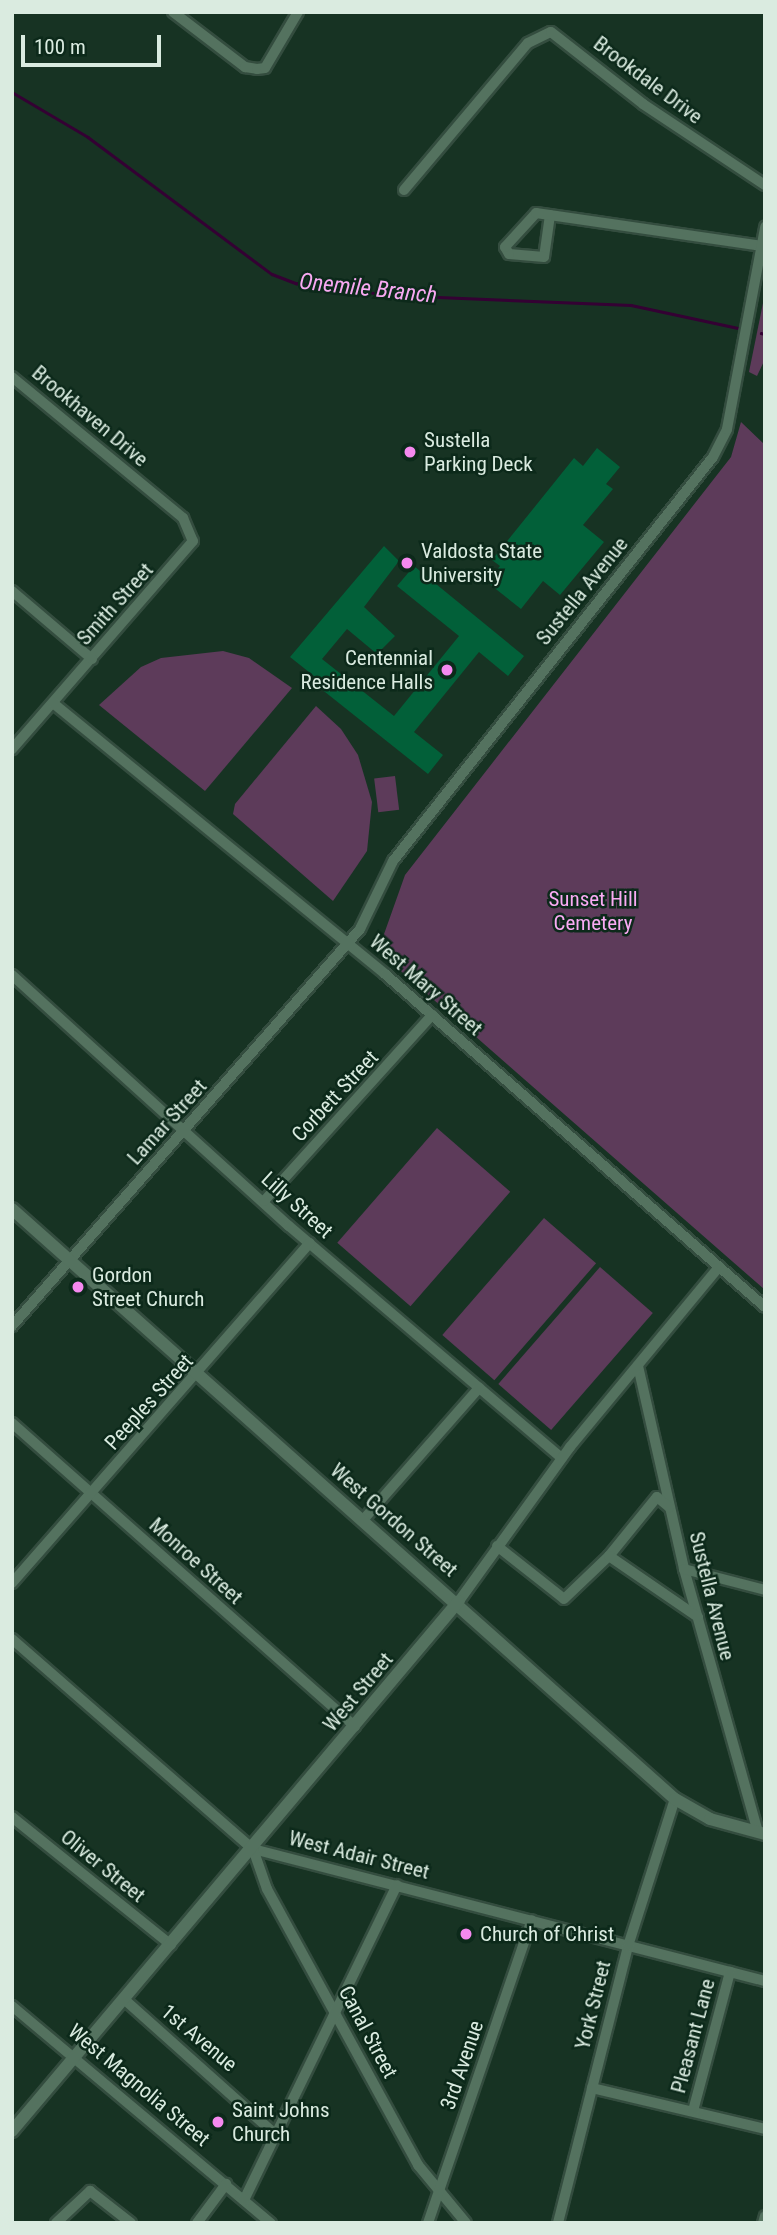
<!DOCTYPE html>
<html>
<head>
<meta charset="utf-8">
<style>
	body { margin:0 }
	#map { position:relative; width:777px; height:2235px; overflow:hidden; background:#173323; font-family:"Roboto Condensed",sans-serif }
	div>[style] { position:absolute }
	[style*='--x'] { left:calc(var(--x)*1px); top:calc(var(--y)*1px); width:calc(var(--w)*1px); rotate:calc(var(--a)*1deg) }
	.green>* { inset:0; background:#5d3b5a; transform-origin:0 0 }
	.stream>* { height:2.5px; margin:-1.25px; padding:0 1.25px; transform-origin:1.25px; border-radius:1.25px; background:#340133 }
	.building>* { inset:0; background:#026039 }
	.roads { filter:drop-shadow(2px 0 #344d3f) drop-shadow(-2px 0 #344d3f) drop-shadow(0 2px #344d3f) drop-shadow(0 -2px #344d3f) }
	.minor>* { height:10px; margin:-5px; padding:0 5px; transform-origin:5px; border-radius:5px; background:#54725f }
	.tertiary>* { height:12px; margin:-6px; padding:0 6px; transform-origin:6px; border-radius:6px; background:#54725f }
	.dots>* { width:19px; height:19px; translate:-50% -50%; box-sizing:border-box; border:4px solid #0c291a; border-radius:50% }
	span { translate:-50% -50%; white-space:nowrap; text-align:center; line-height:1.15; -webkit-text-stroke:5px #0c291a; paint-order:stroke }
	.street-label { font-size:21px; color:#daebe0 }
	.poi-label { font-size:21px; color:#daebe0 }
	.left { translate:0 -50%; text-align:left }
	.right { translate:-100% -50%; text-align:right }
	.park-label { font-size:21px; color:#faabf4 }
	.water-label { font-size:23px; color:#f8a9f2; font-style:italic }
	.frame { position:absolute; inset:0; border:14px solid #daebe0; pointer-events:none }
	.scale { position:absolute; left:21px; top:35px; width:140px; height:32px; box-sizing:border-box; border:4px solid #daebe0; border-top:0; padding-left:9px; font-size:21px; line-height:24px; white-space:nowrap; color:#daebe0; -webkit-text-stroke:5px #0c291a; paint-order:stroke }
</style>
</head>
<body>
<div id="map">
	<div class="green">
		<div style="clip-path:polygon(765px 293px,765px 359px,757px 376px,749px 372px)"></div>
		<div style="clip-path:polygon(741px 422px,765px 445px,765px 1290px,378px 951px,405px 875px,731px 457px)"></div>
		<div style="clip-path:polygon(223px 651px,249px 658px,292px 688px,205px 791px,99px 705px,141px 667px,161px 658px)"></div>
		<div style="clip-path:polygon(316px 706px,341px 729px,358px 755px,372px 802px,367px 851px,333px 901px,233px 814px,235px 804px)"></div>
		<div style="left:395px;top:776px;width:34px;height:21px;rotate:83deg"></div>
		<div style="left:437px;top:1128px;width:97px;height:152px;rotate:41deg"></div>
		<div style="left:544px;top:1218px;width:69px;height:155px;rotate:41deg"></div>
		<div style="left:600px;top:1267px;width:70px;height:155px;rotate:41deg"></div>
	</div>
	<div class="stream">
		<div style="--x:12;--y:92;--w:88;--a:30.6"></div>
		<div style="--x:88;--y:137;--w:229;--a:36.7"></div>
		<div style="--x:272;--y:274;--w:26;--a:21"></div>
		<div style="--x:296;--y:283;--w:95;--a:7.3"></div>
		<div style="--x:390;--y:295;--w:241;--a:2.4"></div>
		<div style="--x:631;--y:305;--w:109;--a:12.1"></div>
		<div style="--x:761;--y:333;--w:4;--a:14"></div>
	</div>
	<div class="building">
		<div style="clip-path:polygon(597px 448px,620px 467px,606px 484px,613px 489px,583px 525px,604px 542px,560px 595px,543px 581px,521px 609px,487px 582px,500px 566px,492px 560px,574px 458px,583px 466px)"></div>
		<div style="clip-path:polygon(384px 546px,399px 561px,364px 607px,395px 636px,377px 654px,347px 629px,322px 659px,394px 716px,459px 636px,397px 586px,414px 566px,524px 656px,508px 676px,479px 652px,414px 732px,443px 755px,428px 774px,315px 684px,319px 680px,290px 657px)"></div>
	</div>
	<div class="roads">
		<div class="minor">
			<div style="--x:173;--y:12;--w:91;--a:37.4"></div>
			<div style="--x:245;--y:67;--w:12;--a:9"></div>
			<div style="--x:257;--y:69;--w:8;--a:-7"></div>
			<div style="--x:265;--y:68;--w:65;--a:-59.5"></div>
			<div style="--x:404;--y:190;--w:192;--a:-49.9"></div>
			<div style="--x:528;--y:43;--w:25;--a:-26"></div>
			<div style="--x:551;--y:32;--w:117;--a:38"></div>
			<div style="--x:643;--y:104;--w:146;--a:33.6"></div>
			<div style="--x:550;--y:215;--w:42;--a:98.1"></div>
			<div style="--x:544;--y:257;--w:35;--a:-175"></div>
			<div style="--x:509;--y:254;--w:8;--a:-120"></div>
			<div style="--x:505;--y:247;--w:46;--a:-47.6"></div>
			<div style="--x:536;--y:213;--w:227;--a:8.3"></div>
			<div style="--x:12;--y:377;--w:222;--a:39.5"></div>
			<div style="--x:183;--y:518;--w:25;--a:67"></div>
			<div style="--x:193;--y:541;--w:276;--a:131"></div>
			<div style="--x:12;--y:591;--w:105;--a:40.4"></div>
			<div style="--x:53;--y:703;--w:429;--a:39.2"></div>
			<div style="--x:385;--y:974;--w:505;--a:41.23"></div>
			<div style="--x:12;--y:975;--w:374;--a:42.2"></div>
			<div style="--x:289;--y:1226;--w:358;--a:40.4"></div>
			<div style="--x:264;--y:1201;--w:251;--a:-47.9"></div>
			<div style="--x:12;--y:1326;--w:528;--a:-48.76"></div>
			<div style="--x:360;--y:929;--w:76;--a:-64.1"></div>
			<div style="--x:393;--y:861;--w:515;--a:-51.62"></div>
			<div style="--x:713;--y:457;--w:31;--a:-63"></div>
			<div style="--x:727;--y:429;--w:206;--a:-79.3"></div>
			<div style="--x:638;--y:1366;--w:208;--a:77.2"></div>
			<div style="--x:684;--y:1569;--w:273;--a:74.3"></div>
			<div style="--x:12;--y:1423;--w:458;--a:41.5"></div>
			<div style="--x:363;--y:1520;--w:176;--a:-48.7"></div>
			<div style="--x:497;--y:1546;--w:85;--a:38.3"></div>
			<div style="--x:564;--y:1599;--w:62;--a:-43.7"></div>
			<div style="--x:609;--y:1556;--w:76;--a:-50.9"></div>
			<div style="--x:657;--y:1497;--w:16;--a:40"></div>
			<div style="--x:609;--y:1556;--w:108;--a:34.4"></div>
			<div style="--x:684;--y:1569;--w:84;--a:14.5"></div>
			<div style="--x:12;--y:1583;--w:452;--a:-48.8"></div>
			<div style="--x:459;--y:1601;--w:190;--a:-54.2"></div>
			<div style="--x:570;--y:1447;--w:234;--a:-50.4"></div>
			<div style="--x:12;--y:1639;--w:320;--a:41.1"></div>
			<div style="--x:253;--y:1849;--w:529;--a:14.46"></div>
			<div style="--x:12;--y:1817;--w:204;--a:38.8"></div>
			<div style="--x:253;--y:1849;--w:42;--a:70.7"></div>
			<div style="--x:267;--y:1889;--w:315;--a:61.3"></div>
			<div style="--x:418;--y:2165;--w:75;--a:50.4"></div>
			<div style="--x:125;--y:2000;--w:203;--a:41.8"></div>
			<div style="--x:12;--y:2006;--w:338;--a:40"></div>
			<div style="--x:592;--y:2088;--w:178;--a:13.3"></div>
			<div style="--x:693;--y:2111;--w:144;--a:-75.1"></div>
			<div style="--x:244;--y:2200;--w:350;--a:-64.1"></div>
			<div style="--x:56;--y:2223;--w:47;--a:-43.3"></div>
			<div style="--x:90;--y:2191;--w:52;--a:38"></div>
			<div style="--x:197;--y:2223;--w:49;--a:-53.4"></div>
			<div style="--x:428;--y:2223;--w:320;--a:-71.1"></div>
			<div style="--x:558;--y:2223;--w:286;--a:-75.8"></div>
			<div style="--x:628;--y:1946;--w:154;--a:-72.3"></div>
			<div style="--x:763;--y:2223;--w:7;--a:-74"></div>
		</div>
		<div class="tertiary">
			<div style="--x:12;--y:1209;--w:888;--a:41.67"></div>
			<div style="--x:675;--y:1799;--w:40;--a:29.7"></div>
			<div style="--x:710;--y:1819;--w:57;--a:15.3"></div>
			<div style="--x:12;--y:2131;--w:693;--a:-49.86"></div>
		</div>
	</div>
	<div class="dots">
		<div style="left:410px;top:452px;background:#f589ef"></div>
		<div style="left:407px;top:563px;background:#f589ef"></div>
		<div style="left:447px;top:670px;background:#f589ef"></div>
		<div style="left:78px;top:1287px;background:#f589ef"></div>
		<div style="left:466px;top:1934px;background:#f589ef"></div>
		<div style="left:218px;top:2122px;background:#f589ef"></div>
	</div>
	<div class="street-label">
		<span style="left:648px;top:80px;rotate:37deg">Brookdale Drive</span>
		<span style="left:90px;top:416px;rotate:40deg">Brookhaven Drive</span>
		<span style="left:582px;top:591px;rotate:-51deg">Sustella Avenue</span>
		<span style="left:115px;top:604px;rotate:-48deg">Smith Street</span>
		<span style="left:426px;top:985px;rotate:41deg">West Mary Street</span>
		<span style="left:335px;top:1096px;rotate:-47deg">Corbett Street</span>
		<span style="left:167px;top:1122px;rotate:-48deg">Lamar Street</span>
		<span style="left:297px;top:1205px;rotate:42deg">Lilly Street</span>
		<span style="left:149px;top:1402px;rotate:-48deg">Peeples Street</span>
		<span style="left:394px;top:1520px;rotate:41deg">West Gordon Street</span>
		<span style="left:196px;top:1561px;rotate:42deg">Monroe Street</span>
		<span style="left:712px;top:1596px;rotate:76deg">Sustella Avenue</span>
		<span style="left:358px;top:1692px;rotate:-50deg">West Street</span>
		<span style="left:359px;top:1855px;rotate:14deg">West Adair Street</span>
		<span style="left:103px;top:1866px;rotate:39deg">Oliver Street</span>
		<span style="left:593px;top:2005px;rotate:-76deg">York Street</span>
		<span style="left:368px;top:2032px;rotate:62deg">Canal Street</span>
		<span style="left:693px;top:2036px;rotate:-75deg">Pleasant Lane</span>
		<span style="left:199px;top:2038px;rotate:40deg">1st Avenue</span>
		<span style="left:462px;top:2065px;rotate:-71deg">3rd Avenue</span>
		<span style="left:139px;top:2085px;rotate:40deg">West Magnolia Street</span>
	</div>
	<div class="poi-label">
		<span class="left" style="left:424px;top:452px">Sustella<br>Parking Deck</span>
		<span class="left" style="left:421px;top:563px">Valdosta State<br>University</span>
		<span class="right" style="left:433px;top:670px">Centennial<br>Residence Halls</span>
		<span class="left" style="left:92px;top:1287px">Gordon<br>Street Church</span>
		<span class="left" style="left:480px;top:1934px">Church of Christ</span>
		<span class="left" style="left:232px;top:2122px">Saint Johns<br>Church</span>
	</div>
	<div class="park-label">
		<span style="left:593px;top:911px">Sunset Hill<br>Cemetery</span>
	</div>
	<div class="water-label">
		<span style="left:368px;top:289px;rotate:6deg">Onemile Branch</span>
	</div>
	<div class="frame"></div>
	<div class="scale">100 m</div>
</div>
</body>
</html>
